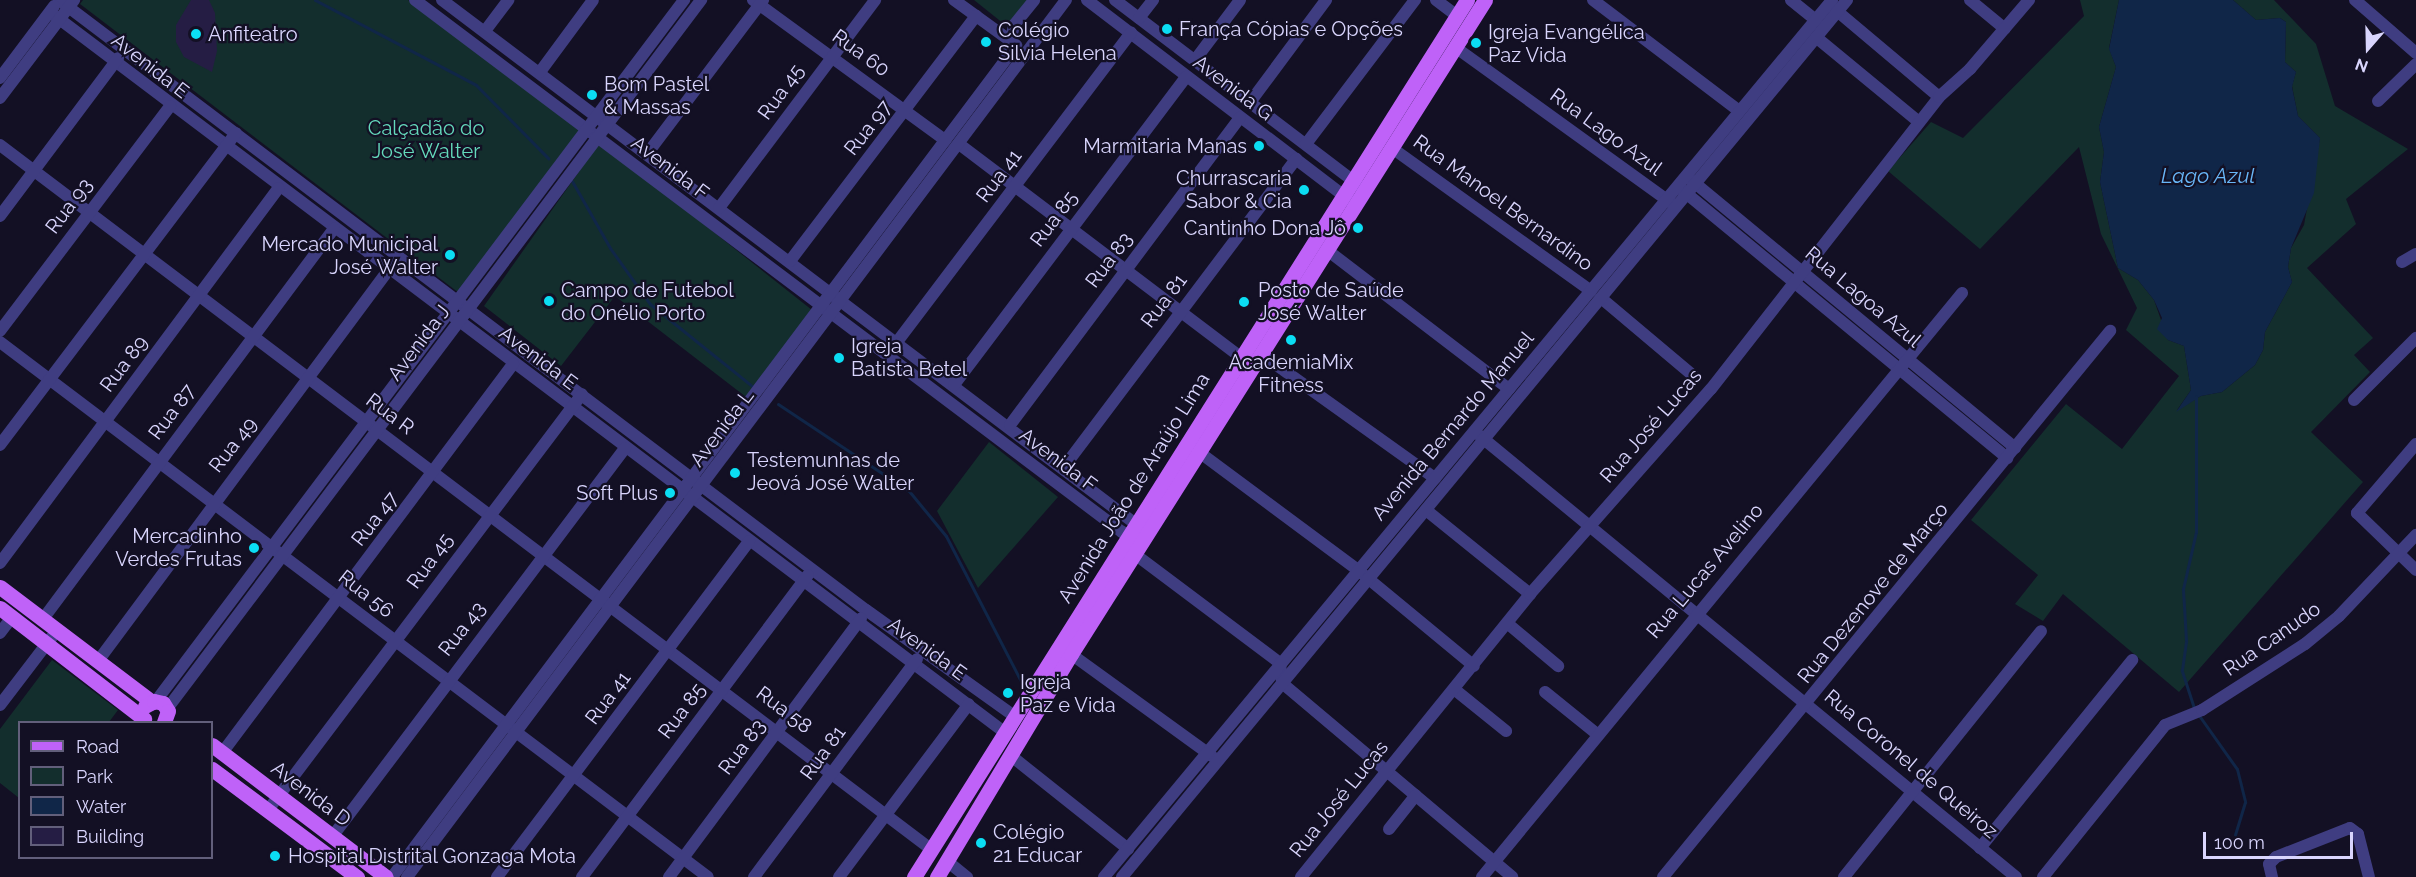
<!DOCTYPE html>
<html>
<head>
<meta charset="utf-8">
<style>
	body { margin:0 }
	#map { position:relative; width:2416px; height:877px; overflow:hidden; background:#131024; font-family:Raleway,sans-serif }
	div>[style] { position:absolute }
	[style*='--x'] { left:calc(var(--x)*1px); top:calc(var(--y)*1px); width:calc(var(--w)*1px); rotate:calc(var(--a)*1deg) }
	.green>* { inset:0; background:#132e2d }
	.water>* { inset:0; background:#102648 }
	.stream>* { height:3px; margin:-1.5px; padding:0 1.5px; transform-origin:1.5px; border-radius:1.5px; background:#102648 }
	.building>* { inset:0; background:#251d44 }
	.minor>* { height:12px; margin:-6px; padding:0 6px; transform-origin:6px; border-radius:6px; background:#3f3d81 }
	.major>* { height:15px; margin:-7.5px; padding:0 7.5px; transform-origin:7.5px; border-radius:7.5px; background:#bf62f8 }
	.dots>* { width:16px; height:16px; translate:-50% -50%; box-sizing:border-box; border:3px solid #131024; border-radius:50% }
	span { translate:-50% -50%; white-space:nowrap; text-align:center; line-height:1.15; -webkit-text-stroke:4.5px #131024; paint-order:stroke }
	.poi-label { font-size:20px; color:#d9d5fd }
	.left { translate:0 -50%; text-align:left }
	.right { translate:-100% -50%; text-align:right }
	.street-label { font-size:20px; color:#d9d5fd }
	.park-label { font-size:20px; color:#64dabc }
	.water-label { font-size:21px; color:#68b6f8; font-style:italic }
	.legend { position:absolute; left:18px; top:721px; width:195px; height:138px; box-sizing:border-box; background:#131024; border:2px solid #625f7b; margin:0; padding:8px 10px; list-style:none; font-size:18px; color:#d9d5fd }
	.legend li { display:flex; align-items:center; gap:12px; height:30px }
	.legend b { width:30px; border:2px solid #625f7b }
	.north { position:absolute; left:2338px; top:18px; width:60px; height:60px; -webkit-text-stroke:4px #131024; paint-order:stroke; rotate:200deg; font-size:16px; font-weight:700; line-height:24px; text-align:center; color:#d9d5fd }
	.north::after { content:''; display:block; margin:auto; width:21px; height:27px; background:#d9d5fd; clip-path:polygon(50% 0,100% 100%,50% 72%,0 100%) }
	.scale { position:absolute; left:2203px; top:832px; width:150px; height:27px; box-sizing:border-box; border:3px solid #d9d5fd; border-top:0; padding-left:8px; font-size:18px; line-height:21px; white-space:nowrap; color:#d9d5fd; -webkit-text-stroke:4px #131024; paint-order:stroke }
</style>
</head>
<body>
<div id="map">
	<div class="green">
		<div style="clip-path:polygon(83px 0,408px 0,581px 130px,459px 293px,80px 4px)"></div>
		<div style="clip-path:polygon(974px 0,1030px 0,1013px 22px,1004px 24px)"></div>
		<div style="clip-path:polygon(2080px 0,2119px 0,2109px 48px,2116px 67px,2099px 127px,2104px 152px,2100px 182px,2118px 268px,2138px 280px,2154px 300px,2168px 340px,2184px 346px,2191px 390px,2177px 410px,2201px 396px,2222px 392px,2255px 365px,2263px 350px,2265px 332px,2292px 282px,2288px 267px,2291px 248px,2304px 225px,2320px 138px,2298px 116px,2292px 86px,2296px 72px,2285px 62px,2286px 22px,2280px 18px,2256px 20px,2233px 0,2274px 0,2316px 44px,2335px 106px,2408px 149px,2346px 199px,2356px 224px,2307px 268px,2373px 338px,2354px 355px,2370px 372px,2311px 432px,2363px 482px,2179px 692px,2063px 594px,2043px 621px,2015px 604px,2038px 575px,1971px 520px,2066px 404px,2122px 449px,2179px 376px,2126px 330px,2137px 308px,2101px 234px,2079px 147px,1980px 249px,1888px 171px,1931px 122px,1963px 138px,2084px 16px)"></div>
		<div style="clip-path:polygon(600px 142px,812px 310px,746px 397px,615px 296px,561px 366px,484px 306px)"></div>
		<div style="clip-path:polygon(989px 442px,1058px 497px,978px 588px,937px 511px)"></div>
		<div style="clip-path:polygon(52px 660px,118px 710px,109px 722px,20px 722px,19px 798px,0 783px,0 729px)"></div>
	</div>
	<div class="water">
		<div style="clip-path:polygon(2119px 0,2233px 0,2256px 20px,2280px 18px,2286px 22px,2285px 62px,2296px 72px,2292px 87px,2298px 116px,2320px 138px,2314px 193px,2291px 248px,2288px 267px,2292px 282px,2265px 332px,2263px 350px,2255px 365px,2222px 392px,2201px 396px,2176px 412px,2191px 390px,2184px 346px,2168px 340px,2157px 329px,2162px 318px,2154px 300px,2138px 280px,2118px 268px,2100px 182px,2104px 152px,2099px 127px,2116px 67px,2109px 49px)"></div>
	</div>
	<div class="stream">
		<div style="--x:315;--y:0;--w:182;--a:27.8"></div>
		<div style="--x:476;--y:85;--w:103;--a:45.4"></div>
		<div style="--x:572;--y:181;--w:77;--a:60.4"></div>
		<div style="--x:610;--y:248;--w:69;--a:54.5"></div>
		<div style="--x:650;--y:304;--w:131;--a:38.8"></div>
		<div style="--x:778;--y:404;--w:157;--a:33.6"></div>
		<div style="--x:909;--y:491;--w:58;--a:50.6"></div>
		<div style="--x:946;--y:536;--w:165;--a:62.7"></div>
		<div style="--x:2194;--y:708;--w:40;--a:-108"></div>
		<div style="--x:2182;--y:670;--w:30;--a:-82"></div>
		<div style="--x:2186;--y:640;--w:51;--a:-93.4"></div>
		<div style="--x:2183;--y:589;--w:58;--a:-77.2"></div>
		<div style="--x:2196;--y:532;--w:136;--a:-90"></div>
		<div style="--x:2198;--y:714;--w:67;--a:54.7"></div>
		<div style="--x:2237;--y:769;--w:34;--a:76"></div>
		<div style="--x:2245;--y:802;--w:34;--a:107"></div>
	</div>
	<div class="building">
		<div style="clip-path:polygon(191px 0,209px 0,215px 13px,217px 51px,212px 72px,184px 57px,176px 42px,176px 25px)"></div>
	</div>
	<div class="minor">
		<div style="--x:59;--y:0;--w:1012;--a:37.09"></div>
		<div style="--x:866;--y:610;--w:182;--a:35.6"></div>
		<div style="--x:415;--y:0;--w:885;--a:36.96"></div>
		<div style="--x:1122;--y:532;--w:15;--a:20"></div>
		<div style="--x:442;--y:0;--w:876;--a:37.07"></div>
		<div style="--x:753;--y:0;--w:238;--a:36.1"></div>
		<div style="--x:954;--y:0;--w:77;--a:36"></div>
		<div style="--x:1087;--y:0;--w:332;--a:37.3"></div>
		<div style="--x:1115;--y:0;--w:308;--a:37.2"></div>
		<div style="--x:1436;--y:0;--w:26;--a:37"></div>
		<div style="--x:1593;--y:0;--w:183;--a:37.2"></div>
		<div style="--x:1791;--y:0;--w:32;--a:39"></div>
		<div style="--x:1970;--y:0;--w:45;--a:39.6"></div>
		<div style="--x:2355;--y:0;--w:81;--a:41"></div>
		<div style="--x:1837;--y:11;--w:133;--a:40.1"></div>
		<div style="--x:50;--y:12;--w:1195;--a:37.04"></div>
		<div style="--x:1139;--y:18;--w:23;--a:-52"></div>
		<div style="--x:485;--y:31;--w:39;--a:-53"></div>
		<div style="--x:1817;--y:38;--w:132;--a:39.5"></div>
		<div style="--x:1455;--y:47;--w:269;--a:35.8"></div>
		<div style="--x:1195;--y:60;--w:75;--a:-53.1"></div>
		<div style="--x:540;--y:72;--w:89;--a:-53.6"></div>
		<div style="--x:0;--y:78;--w:90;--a:-53.1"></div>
		<div style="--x:0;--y:98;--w:123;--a:-52.9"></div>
		<div style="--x:1251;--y:101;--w:126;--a:-53.4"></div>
		<div style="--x:2378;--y:101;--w:53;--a:-44.2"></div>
		<div style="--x:959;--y:144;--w:353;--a:37.1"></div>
		<div style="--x:1306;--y:144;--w:181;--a:-52.9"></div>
		<div style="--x:0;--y:145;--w:1167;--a:37.1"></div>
		<div style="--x:1392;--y:148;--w:245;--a:35.7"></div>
		<div style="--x:647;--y:154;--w:193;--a:-53"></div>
		<div style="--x:1690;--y:179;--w:422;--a:39.6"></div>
		<div style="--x:1681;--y:189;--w:423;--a:39.5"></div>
		<div style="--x:719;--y:208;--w:260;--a:-53.1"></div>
		<div style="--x:0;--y:216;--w:197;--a:-53.2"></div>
		<div style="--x:1327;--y:250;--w:229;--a:37.4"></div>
		<div style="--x:790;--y:261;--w:308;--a:-52.8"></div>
		<div style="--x:2402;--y:262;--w:16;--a:-30"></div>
		<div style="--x:1601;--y:298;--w:124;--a:40.1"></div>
		<div style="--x:0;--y:331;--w:282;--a:-52.9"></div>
		<div style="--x:0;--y:342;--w:887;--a:37.08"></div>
		<div style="--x:897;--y:342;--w:388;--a:-52.9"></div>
		<div style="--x:1261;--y:354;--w:214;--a:35.5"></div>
		<div style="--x:954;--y:385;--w:386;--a:-53"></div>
		<div style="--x:2354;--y:400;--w:88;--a:-45"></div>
		<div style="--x:1010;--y:425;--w:384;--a:-53.2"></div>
		<div style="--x:1480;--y:436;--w:694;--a:39.45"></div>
		<div style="--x:2416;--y:444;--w:91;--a:130.5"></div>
		<div style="--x:2357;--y:513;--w:82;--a:44"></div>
		<div style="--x:0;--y:445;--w:391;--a:-52.9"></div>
		<div style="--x:1199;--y:452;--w:199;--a:36.6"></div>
		<div style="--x:1359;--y:571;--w:149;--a:39.6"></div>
		<div style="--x:1064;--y:467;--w:386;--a:-53"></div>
		<div style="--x:1426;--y:510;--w:134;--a:38.9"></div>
		<div style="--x:1128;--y:549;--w:190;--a:36.9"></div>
		<div style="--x:1280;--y:663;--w:20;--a:84"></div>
		<div style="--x:1282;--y:683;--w:301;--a:40.1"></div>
		<div style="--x:0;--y:563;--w:467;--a:-53.4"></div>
		<div style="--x:43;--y:619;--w:487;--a:-53.3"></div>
		<div style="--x:1507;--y:623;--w:67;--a:40.1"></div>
		<div style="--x:0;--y:633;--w:20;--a:-53"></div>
		<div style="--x:1071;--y:654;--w:174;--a:35.9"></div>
		<div style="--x:98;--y:661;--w:495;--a:-53.4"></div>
		<div style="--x:1454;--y:689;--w:67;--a:38.9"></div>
		<div style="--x:1545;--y:692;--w:67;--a:38.9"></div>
		<div style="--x:156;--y:701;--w:878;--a:-53.01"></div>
		<div style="--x:0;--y:705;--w:86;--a:-52.6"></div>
		<div style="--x:167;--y:709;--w:888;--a:-53.01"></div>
		<div style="--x:222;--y:753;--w:486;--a:-53.2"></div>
		<div style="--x:1010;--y:755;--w:151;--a:38.5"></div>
		<div style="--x:268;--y:810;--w:521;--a:-52.95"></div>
		<div style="--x:1389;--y:829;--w:43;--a:-51.5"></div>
		<div style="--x:332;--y:837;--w:487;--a:-53"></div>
		<div style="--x:1980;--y:848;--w:242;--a:-51"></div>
		<div style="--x:947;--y:861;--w:26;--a:39"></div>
		<div style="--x:392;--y:877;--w:1024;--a:-53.1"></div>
		<div style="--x:1007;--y:58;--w:34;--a:-78"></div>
		<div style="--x:1014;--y:25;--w:32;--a:-51"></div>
		<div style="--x:407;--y:877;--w:1097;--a:-53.08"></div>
		<div style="--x:497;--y:877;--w:420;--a:-53.1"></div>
		<div style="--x:582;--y:877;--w:377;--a:-53.2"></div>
		<div style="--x:669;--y:877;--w:322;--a:-53.4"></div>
		<div style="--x:754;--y:877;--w:272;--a:-53.2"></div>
		<div style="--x:839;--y:877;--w:216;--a:-53.1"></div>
		<div style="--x:1104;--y:877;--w:1140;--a:-50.3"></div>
		<div style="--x:1122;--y:877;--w:1138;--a:-50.42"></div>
		<div style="--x:1301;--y:877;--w:364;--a:-51"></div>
		<div style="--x:1530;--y:594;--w:273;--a:-48.6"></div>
		<div style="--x:1711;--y:389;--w:370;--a:-52"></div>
		<div style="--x:1939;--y:97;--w:42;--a:-42.1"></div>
		<div style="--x:1970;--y:69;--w:91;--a:-49.5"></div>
		<div style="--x:1482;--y:877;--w:756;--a:-50.58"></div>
		<div style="--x:1663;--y:877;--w:706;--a:-50.69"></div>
		<div style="--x:1844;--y:877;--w:315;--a:-51.3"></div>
		<div style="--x:2043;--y:877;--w:195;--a:-51.2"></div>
		<div style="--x:2165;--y:725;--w:40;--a:-22"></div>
		<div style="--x:2202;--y:710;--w:122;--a:-32.7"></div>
		<div style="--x:2305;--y:644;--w:44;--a:-39.5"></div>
		<div style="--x:2339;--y:616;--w:112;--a:-46.5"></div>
		<div style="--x:2272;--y:877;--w:13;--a:-103"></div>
		<div style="--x:2269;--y:864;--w:10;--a:-45"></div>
		<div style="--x:2276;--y:857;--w:79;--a:-21.4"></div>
		<div style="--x:2350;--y:828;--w:10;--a:37"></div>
		<div style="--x:2358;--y:834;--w:44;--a:75.7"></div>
	</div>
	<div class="major">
		<div style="--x:0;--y:587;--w:191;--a:37.1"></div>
		<div style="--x:0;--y:608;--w:182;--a:37.6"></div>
		<div style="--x:145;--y:706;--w:10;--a:-29"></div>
		<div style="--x:154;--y:701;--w:9;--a:13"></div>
		<div style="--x:163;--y:703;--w:9;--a:58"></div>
		<div style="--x:168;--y:711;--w:12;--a:110"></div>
		<div style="--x:212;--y:745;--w:218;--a:37.2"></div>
		<div style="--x:212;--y:769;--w:181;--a:36.7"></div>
		<div style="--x:914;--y:877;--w:1037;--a:-57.77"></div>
		<div style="--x:937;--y:877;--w:260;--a:-59"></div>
		<div style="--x:1071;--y:654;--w:774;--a:-57.67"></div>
	</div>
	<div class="dots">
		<div style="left:1167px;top:29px;background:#0bddf3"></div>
		<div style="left:196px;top:34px;background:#0bddf3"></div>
		<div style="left:986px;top:42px;background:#0bddf3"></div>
		<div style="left:1476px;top:43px;background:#0bddf3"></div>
		<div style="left:592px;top:95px;background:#0bddf3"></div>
		<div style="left:1259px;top:146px;background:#0bddf3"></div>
		<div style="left:1304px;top:190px;background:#0bddf3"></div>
		<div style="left:1358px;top:228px;background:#0bddf3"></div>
		<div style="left:450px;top:255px;background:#0bddf3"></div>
		<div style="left:549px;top:301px;background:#0bddf3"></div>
		<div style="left:1244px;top:302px;background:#0bddf3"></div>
		<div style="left:1291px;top:340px;background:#0bddf3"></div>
		<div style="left:839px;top:358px;background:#0bddf3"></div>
		<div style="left:735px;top:473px;background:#0bddf3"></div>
		<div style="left:670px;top:493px;background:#0bddf3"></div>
		<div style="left:254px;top:548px;background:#0bddf3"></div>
		<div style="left:1008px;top:693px;background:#0bddf3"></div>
		<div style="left:981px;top:843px;background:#0bddf3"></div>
		<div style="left:275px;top:856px;background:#0bddf3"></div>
	</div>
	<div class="poi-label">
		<span class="left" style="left:1179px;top:29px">França Cópias e Opções</span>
		<span class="left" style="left:998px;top:42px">Colégio<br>Silvia Helena</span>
		<span class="left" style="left:1488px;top:44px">Igreja Evangélica<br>Paz Vida</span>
		<span class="left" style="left:208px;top:34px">Anfiteatro</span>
		<span class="left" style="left:604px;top:96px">Bom Pastel<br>&amp; Massas</span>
		<span class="right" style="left:1247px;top:146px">Marmitaria Manas</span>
		<span class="right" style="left:1292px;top:190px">Churrascaria<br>Sabor &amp; Cia</span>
		<span class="right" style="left:1346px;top:228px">Cantinho Dona Jô</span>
		<span class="right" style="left:438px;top:256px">Mercado Municipal<br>José Walter</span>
		<span class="left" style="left:561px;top:302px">Campo de Futebol<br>do Onélio Porto</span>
		<span class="left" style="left:1258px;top:302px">Posto de Saúde<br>José Walter</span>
		<span class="left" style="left:851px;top:358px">Igreja<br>Batista Betel</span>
		<span style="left:1291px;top:374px">AcademiaMix<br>Fitness</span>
		<span class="left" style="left:747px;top:472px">Testemunhas de<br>Jeová José Walter</span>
		<span class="right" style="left:658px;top:493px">Soft Plus</span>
		<span class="right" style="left:242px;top:548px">Mercadinho<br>Verdes Frutas</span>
		<span class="left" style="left:1020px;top:694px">Igreja<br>Paz e Vida</span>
		<span class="left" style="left:993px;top:844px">Colégio<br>21 Educar</span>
		<span class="left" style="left:288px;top:856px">Hospital Distrital Gonzaga Mota</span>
	</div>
	<div class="street-label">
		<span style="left:861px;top:53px;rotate:36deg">Rua 60</span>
		<span style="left:150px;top:66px;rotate:38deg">Avenida E</span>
		<span style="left:1233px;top:88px;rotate:37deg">Avenida G</span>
		<span style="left:781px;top:92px;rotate:-54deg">Rua 45</span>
		<span style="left:868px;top:128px;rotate:-52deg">Rua 97</span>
		<span style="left:1606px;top:132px;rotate:36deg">Rua Lago Azul</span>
		<span style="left:670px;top:168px;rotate:37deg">Avenida F</span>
		<span style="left:999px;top:176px;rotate:-53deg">Rua 41</span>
		<span style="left:1503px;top:203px;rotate:36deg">Rua Manoel Bernardino</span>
		<span style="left:69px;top:206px;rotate:-53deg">Rua 93</span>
		<span style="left:1054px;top:219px;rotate:-53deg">Rua 85</span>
		<span style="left:1109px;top:260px;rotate:-53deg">Rua 83</span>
		<span style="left:1863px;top:297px;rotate:40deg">Rua Lagoa Azul</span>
		<span style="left:1164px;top:301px;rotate:-53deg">Rua 81</span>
		<span style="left:419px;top:343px;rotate:-53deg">Avenida J</span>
		<span style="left:538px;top:358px;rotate:37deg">Avenida E</span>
		<span style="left:124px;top:364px;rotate:-53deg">Rua 89</span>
		<span style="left:172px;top:412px;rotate:-53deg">Rua 87</span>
		<span style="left:390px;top:414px;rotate:37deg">Rua R</span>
		<span style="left:1453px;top:426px;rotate:-50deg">Avenida Bernardo Manuel</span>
		<span style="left:1651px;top:426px;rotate:-49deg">Rua José Lucas</span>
		<span style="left:722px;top:428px;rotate:-53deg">Avenida L</span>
		<span style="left:233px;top:445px;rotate:-52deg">Rua 49</span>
		<span style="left:1058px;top:460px;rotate:37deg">Avenida F</span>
		<span style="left:1134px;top:488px;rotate:-58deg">Avenida João de Araújo Lima</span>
		<span style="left:375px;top:519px;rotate:-52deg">Rua 47</span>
		<span style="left:430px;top:561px;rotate:-54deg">Rua 45</span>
		<span style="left:1705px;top:571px;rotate:-50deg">Rua Lucas Avelino</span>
		<span style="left:1873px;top:593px;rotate:-51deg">Rua Dezenove de Março</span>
		<span style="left:366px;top:594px;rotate:38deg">Rua 56</span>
		<span style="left:462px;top:629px;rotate:-52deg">Rua 43</span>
		<span style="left:2272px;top:639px;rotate:-35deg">Rua Canudo</span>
		<span style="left:927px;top:649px;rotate:36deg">Avenida E</span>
		<span style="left:608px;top:698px;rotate:-53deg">Rua 41</span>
		<span style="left:784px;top:710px;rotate:37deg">Rua 58</span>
		<span style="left:682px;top:711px;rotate:-53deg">Rua 85</span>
		<span style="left:742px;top:747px;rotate:-53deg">Rua 83</span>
		<span style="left:823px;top:753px;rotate:-54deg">Rua 81</span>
		<span style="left:1911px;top:764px;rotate:40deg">Rua Coronel de Queiroz</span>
		<span style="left:311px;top:794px;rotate:37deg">Avenida D</span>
		<span style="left:1339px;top:799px;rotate:-51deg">Rua José Lucas</span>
	</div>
	<div class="park-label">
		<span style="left:426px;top:140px">Calçadão do<br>José Walter</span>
	</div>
	<div class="water-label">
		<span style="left:2208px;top:176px">Lago Azul</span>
	</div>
	<ul class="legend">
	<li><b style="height:8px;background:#bf62f8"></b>Road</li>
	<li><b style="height:16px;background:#132e2d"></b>Park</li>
	<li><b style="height:16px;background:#102648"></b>Water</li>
	<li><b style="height:16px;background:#251d44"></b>Building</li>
	</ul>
	<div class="north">N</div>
	<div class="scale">100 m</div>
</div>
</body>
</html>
